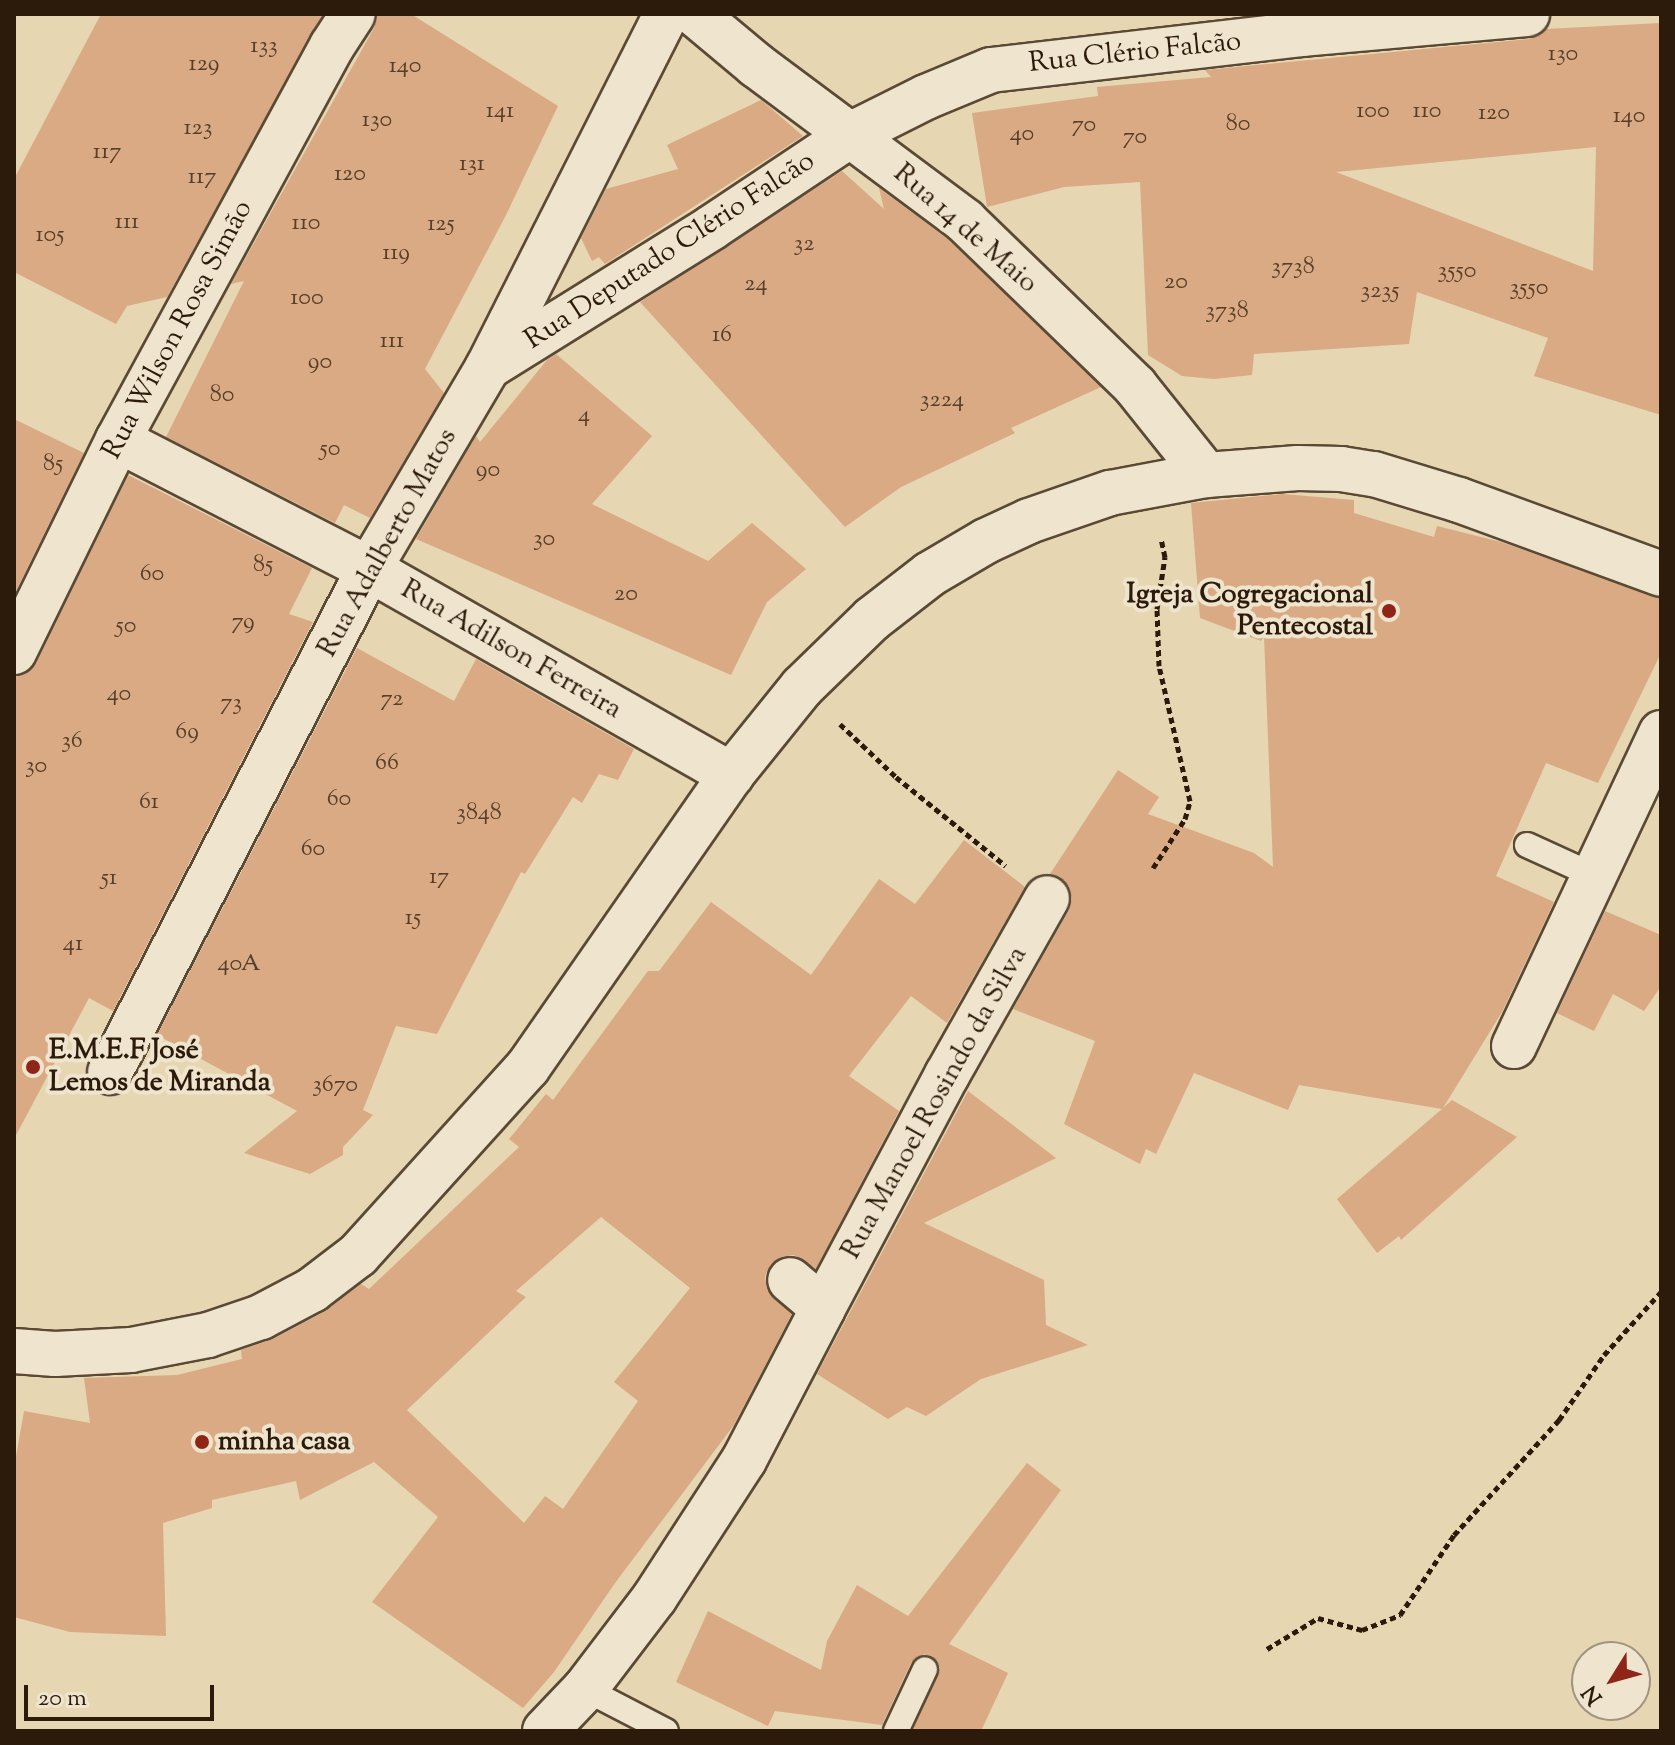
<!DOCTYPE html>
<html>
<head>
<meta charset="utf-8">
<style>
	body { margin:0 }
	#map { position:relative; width:1675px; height:1745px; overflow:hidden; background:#e6d6b2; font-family:"Sorts Mill Goudy",serif }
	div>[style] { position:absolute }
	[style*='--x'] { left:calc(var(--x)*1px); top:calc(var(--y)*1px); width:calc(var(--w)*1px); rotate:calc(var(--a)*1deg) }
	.building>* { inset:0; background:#d9aa84 }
	.path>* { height:5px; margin-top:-2.5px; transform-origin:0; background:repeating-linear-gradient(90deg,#2c1a0a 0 6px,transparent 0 10px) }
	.roads { filter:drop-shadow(2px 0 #5a4934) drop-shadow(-2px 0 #5a4934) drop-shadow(0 2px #5a4934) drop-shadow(0 -2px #5a4934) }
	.service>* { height:24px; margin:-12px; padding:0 12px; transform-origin:12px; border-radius:12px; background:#efe4cd }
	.minor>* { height:44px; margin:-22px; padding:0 22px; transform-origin:22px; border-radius:22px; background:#efe4cd }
	.secondary>* { height:44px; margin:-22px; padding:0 22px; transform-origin:22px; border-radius:22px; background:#efe4cd }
	.dots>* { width:22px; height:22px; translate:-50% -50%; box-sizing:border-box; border:4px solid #efe4cd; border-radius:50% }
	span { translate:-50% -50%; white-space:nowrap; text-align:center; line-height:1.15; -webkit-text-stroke:8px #efe4cd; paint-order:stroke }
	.number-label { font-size:24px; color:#573e28 }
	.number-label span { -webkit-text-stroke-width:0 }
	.street-label { font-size:28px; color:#2c1a0a }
	.poi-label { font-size:28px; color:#2c1a0a; font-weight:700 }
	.right { translate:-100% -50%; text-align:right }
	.left { translate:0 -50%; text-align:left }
	.frame { position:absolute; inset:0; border:16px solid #2c1a0a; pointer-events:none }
	.north { position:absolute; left:1571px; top:1641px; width:80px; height:80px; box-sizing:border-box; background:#efe4cd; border:2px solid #a1937f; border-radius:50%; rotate:233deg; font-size:22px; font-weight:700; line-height:32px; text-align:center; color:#2c1a0a }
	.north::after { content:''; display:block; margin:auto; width:28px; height:36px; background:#8f2418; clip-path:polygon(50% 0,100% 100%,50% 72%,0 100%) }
	.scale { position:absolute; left:24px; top:1685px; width:190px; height:36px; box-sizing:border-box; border:4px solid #2c1a0a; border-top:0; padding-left:10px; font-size:24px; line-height:28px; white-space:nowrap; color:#2c1a0a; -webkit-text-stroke:6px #efe4cd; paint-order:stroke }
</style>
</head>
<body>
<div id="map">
	<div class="building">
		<div style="clip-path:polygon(101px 14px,323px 14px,167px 297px,127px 306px,116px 324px,14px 272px,14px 179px)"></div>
		<div style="clip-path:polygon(378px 14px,411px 14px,558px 106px,505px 217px,425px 369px,444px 393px,370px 518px,344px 505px,335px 523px,166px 437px,244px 281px,231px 284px,374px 28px)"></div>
		<div style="clip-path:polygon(evenodd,1661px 23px,1661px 415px,1534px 376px,1548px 338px,1417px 292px,1409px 344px,1254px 354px,1252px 375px,1214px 379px,1182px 376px,1148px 355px,1140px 182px,1064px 187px,987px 207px,972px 113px,1098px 96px,1097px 87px,1211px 77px,1205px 70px,1529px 39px,1546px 29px,1661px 23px,1596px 147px,1593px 271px,1336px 172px,1596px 147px)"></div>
		<div style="clip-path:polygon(761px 100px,803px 136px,605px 264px,599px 257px,592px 261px,581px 238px,606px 189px,678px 169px,667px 145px)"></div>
		<div style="clip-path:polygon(842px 171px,884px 209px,879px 188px,949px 240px,1101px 387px,1011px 428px,1015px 433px,901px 487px,845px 527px,640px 302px)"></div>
		<div style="clip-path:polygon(556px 354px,652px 436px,592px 504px,708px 561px,752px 523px,806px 569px,767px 602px,731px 675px,416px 539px,476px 436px,480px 442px,547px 360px)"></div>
		<div style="clip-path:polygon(14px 419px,84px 453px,14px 595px)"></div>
		<div style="clip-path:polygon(128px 475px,312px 568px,289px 614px,313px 622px,113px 1011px,89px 998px,14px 1139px,14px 677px,27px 673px,36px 663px)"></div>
		<div style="clip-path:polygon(1283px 494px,1354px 500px,1354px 513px,1434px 537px,1437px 526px,1501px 542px,1661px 598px,1661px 653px,1598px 783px,1546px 763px,1496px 876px,1554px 902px,1502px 1012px,1443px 1108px,1452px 1100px,1517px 1137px,1401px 1240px,1399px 1236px,1377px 1253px,1337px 1199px,1442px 1109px,1299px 1085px,1288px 1110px,1194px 1073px,1156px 1154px,1146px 1149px,1140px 1164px,1064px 1124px,1095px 1041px,1013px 1009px,1069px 910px,1072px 899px,1069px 886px,1060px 877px,1050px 874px,1118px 770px,1159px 797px,1148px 814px,1254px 853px,1273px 867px,1264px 636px,1261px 641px,1200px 618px,1191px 503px)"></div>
		<div style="clip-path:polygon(357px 648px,454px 701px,476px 659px,634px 749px,618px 780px,599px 774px,582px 803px,573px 797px,525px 874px,521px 872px,437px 1034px,396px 1026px,363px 1110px,373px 1115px,343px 1147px,343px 1155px,310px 1174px,244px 1153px,297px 1111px,157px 1035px)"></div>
		<div style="clip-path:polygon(evenodd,964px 840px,1025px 887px,947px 1023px,911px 996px,849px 1076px,899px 1111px,816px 1269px,794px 1255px,781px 1257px,771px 1264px,765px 1276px,767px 1289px,792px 1314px,734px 1425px,615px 1583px,554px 1672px,523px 1708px,372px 1602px,438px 1517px,374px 1462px,300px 1500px,296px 1481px,212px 1500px,212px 1508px,163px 1523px,166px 1636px,70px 1632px,14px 1617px,14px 1468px,24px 1411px,90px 1423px,84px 1378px,177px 1375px,242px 1359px,241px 1350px,273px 1339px,324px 1312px,361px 1284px,369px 1289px,519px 1147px,509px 1139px,546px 1094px,553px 1100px,648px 971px,659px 971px,711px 902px,811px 975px,879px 879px,915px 904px,964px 840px,601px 1217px,690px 1288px,614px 1382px,638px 1401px,563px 1509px,545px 1496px,524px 1523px,407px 1410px,526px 1297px,516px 1291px,601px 1217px)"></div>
		<div style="clip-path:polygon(1605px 911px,1661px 935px,1661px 986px,1644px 1011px,1613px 994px,1594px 1031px,1557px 1013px)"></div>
		<div style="clip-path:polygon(968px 1091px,1056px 1158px,924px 1223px,1044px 1280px,1046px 1325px,1088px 1345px,981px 1379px,926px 1416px,907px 1407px,888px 1419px,817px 1374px)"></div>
		<div style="clip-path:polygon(1027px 1463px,1061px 1490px,949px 1644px,1008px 1673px,981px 1731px,913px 1729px,940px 1668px,937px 1660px,924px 1654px,911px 1663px,882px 1725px,775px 1711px,768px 1726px,676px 1682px,708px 1611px,821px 1670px,827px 1641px,857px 1585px,908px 1616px)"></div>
	</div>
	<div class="path">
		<div style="--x:840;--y:724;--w:77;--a:43.4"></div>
		<div style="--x:896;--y:777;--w:141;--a:39"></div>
		<div style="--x:1153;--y:868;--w:59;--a:-56.9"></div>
		<div style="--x:1185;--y:819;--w:19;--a:-74"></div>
		<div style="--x:1190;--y:801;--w:139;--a:-102.9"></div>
		<div style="--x:1159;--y:666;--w:57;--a:-92"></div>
		<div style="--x:1157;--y:609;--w:53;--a:-81.3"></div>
		<div style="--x:1165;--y:557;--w:19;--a:-102"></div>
		<div style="--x:1267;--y:1649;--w:60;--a:-31.3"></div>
		<div style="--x:1318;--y:1618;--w:46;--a:15.3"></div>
		<div style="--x:1362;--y:1630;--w:41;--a:-21.5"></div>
		<div style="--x:1400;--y:1615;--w:97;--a:-56"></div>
		<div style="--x:1454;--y:1535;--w:156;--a:-47.6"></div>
		<div style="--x:1559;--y:1420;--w:79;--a:-55.3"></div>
		<div style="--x:1604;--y:1355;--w:85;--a:-47.9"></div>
	</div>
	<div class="roads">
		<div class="service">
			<div style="--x:1527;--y:845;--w:75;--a:24.5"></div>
			<div style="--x:585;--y:1689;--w:91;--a:27.4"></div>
			<div style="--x:896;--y:1731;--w:68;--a:-64.9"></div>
		</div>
		<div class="minor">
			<div style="--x:695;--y:14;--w:80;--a:39.9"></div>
			<div style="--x:756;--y:65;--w:261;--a:36.7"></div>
			<div style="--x:965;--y:221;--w:237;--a:44.1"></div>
			<div style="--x:1135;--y:386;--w:114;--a:51.4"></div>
			<div style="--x:488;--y:367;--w:263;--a:-31.9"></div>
			<div style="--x:711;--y:228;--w:169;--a:-33.7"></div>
			<div style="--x:852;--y:134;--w:83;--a:-26.6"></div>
			<div style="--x:926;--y:97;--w:70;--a:-22.6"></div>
			<div style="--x:991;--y:70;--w:314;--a:-6.6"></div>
			<div style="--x:1303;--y:34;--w:225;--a:-5.1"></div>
			<div style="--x:118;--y:440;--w:282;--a:27.2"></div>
			<div style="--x:369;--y:569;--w:417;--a:29.6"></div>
			<div style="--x:14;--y:652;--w:236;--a:-63.9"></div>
			<div style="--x:118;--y:440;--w:448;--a:-61.5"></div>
			<div style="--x:332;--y:46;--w:38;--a:-57"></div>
			<div style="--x:1514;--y:1046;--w:346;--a:-64.8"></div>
			<div style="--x:110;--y:1072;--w:566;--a:-62.76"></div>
			<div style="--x:369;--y:569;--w:234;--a:-59.5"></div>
			<div style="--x:488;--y:367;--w:395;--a:-63.2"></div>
			<div style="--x:823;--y:1308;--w:264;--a:-62"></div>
			<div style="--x:947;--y:1075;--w:203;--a:-60.5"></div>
			<div style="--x:545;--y:1731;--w:58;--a:-46.4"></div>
			<div style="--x:585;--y:1689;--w:116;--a:-52.7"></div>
			<div style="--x:655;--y:1597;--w:163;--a:-57"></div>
			<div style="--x:744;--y:1460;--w:171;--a:-62.5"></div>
			<div style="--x:823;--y:1308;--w:43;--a:-139.7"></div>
		</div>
		<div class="secondary">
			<div style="--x:14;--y:1351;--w:41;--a:4.2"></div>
			<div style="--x:55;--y:1354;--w:76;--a:-3"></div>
			<div style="--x:131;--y:1350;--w:78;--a:-11"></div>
			<div style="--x:208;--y:1335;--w:56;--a:-18.8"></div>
			<div style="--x:261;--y:1317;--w:58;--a:-27.9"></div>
			<div style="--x:312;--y:1290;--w:58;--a:-37.3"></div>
			<div style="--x:358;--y:1255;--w:253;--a:-47.9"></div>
			<div style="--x:528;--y:1067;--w:356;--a:-55.2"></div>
			<div style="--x:731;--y:775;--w:113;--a:-51.1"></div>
			<div style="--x:802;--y:687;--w:98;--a:-44.2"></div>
			<div style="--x:872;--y:619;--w:73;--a:-37.8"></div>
			<div style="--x:930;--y:574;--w:65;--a:-30.5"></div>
			<div style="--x:986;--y:541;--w:47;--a:-24.9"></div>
			<div style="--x:1029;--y:521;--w:86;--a:-19.1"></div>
			<div style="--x:1110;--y:493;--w:98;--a:-10.6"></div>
			<div style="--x:1206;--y:475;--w:92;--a:-4.4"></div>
			<div style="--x:1298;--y:468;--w:43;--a:1.3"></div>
			<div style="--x:1341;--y:469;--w:33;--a:9"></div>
			<div style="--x:1374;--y:474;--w:89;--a:17"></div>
			<div style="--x:1459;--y:500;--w:215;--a:20.1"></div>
		</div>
	</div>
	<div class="dots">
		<div style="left:1389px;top:611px;background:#8f2418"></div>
		<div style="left:33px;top:1067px;background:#8f2418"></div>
		<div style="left:202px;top:1442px;background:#8f2418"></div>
	</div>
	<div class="number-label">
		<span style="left:264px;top:47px">133</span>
		<span style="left:1563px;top:55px">130</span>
		<span style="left:204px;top:65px">129</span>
		<span style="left:405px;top:67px">140</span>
		<span style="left:500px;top:112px">141</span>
		<span style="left:1373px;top:112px">100</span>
		<span style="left:1427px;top:112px">110</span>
		<span style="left:1494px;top:114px">120</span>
		<span style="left:1629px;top:117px">140</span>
		<span style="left:377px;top:121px">130</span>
		<span style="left:1238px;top:125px">80</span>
		<span style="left:1084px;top:126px">70</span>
		<span style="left:198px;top:129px">123</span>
		<span style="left:1022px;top:135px">40</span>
		<span style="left:1135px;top:138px">70</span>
		<span style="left:107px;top:153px">117</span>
		<span style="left:472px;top:165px">131</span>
		<span style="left:350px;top:175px">120</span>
		<span style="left:202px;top:178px">117</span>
		<span style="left:127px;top:223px">111</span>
		<span style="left:306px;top:224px">110</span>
		<span style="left:441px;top:225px">125</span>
		<span style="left:50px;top:236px">105</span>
		<span style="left:804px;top:245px">32</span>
		<span style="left:396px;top:254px">119</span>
		<span style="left:1293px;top:268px">3738</span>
		<span style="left:1457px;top:272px">3550</span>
		<span style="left:1176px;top:283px">20</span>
		<span style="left:756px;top:285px">24</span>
		<span style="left:1529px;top:289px">3550</span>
		<span style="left:1380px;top:292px">3235</span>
		<span style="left:307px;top:299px">100</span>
		<span style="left:1227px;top:312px">3738</span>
		<span style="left:722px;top:336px">16</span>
		<span style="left:392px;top:342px">111</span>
		<span style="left:320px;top:363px">90</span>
		<span style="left:222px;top:396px">80</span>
		<span style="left:942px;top:401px">3224</span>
		<span style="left:584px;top:416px">4</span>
		<span style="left:330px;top:450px">50</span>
		<span style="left:53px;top:465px">85</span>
		<span style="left:488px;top:471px">90</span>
		<span style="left:544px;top:540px">30</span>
		<span style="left:263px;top:566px">85</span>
		<span style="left:152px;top:575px">60</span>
		<span style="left:626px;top:595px">20</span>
		<span style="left:243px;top:623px">79</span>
		<span style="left:126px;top:627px">50</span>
		<span style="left:119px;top:695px">40</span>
		<span style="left:392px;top:700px">72</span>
		<span style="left:231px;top:704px">73</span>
		<span style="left:187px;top:733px">69</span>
		<span style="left:72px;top:742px">36</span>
		<span style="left:387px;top:764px">66</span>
		<span style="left:36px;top:767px">30</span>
		<span style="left:339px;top:800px">60</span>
		<span style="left:149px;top:803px">61</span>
		<span style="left:479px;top:814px">3848</span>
		<span style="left:313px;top:850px">60</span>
		<span style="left:439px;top:878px">17</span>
		<span style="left:109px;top:879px">51</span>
		<span style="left:413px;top:919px">15</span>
		<span style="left:73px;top:945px">41</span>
		<span style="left:239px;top:965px">40A</span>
		<span style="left:335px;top:1086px">3670</span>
	</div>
	<div class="street-label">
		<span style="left:1135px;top:53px;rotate:-6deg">Rua Clério Falcão</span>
		<span style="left:965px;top:229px;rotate:41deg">Rua 14 de Maio</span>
		<span style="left:670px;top:251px;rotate:-33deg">Rua Deputado Clério Falcão</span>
		<span style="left:178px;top:330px;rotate:-62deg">Rua Wilson Rosa Simão</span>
		<span style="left:388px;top:543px;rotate:-61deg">Rua Adalberto Matos</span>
		<span style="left:511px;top:650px;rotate:30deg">Rua Adilson Ferreira</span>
		<span style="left:935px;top:1103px;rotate:-61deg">Rua Manoel Rosindo da Silva</span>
	</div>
	<div class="poi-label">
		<span class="right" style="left:1373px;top:611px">Igreja Cogregacional<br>Pentecostal</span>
		<span class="left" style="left:49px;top:1067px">E.M.E.F José<br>Lemos de Miranda</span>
		<span class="left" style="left:218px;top:1442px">minha casa</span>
	</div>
	<div class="frame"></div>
	<div class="north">N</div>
	<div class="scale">20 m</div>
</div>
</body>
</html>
